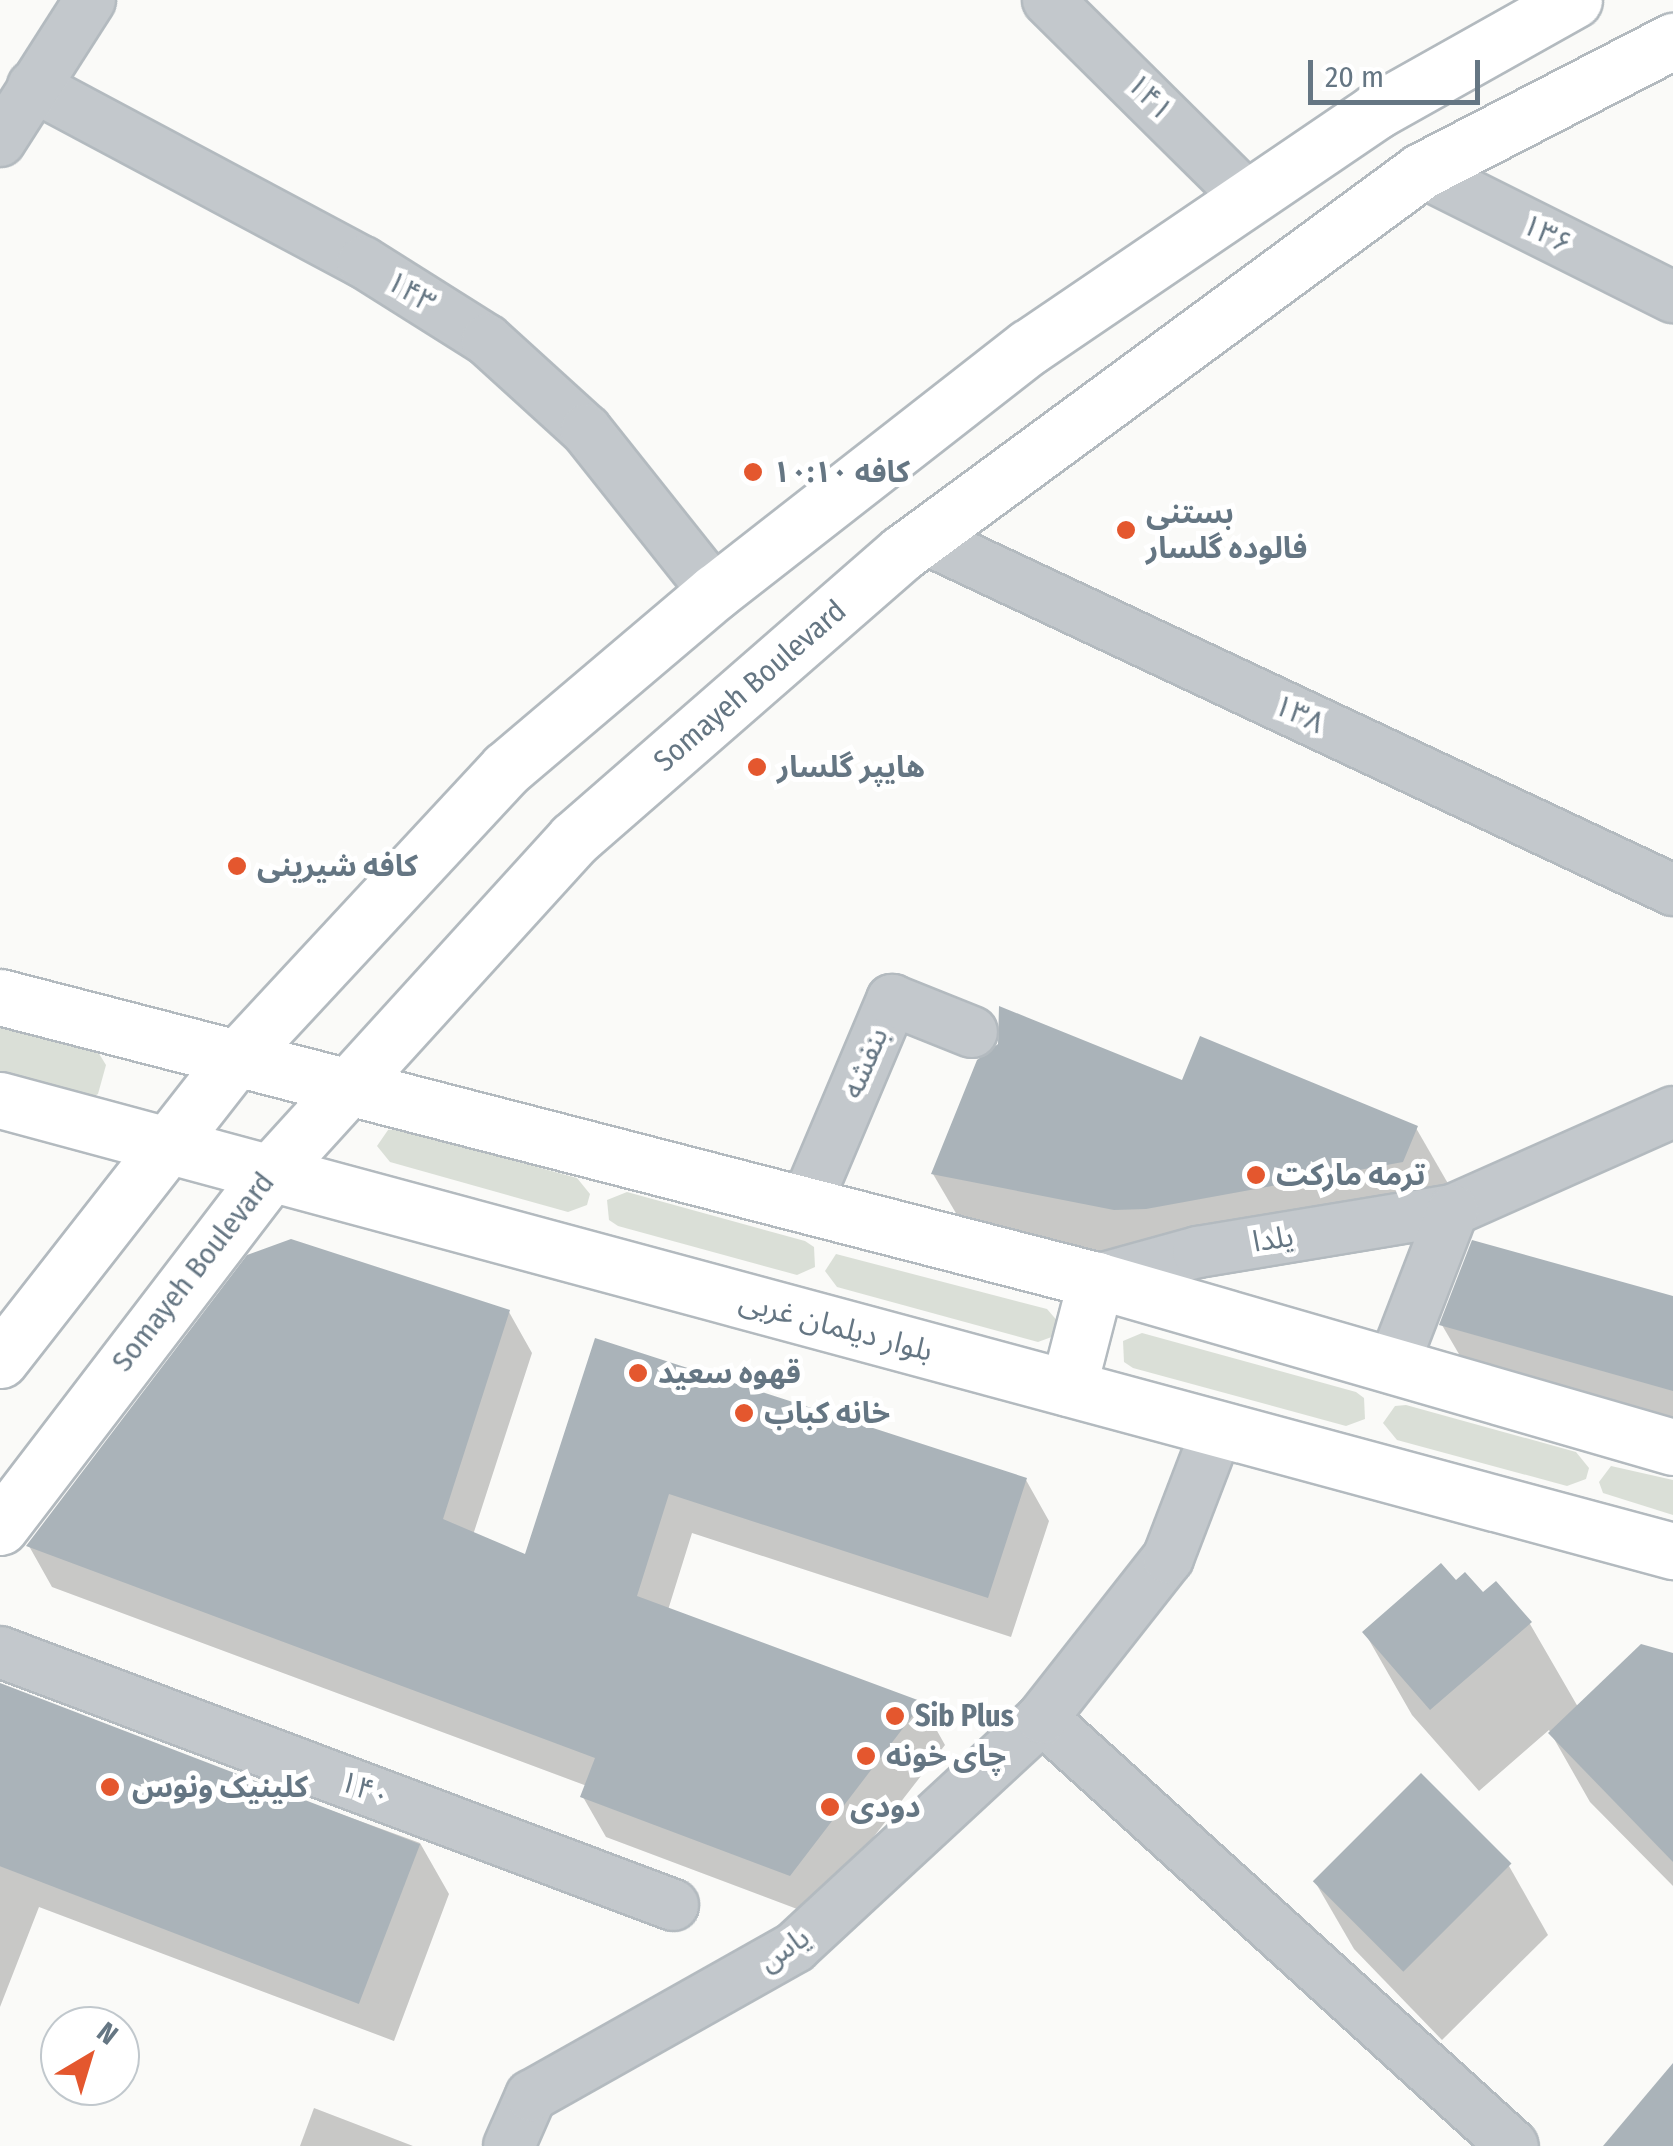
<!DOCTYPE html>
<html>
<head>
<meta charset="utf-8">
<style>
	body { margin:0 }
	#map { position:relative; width:1673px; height:2146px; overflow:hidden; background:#fafaf8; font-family:"Fira Sans Condensed","Noto Sans Arabic",sans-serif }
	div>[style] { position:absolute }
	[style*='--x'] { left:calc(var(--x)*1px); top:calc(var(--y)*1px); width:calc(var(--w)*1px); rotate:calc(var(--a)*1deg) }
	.green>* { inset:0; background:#dadfd7 }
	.shadow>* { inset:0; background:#0003 }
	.building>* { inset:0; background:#aab3b9; transform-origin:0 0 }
	.roads { filter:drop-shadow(2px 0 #b3babf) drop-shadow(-2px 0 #b3babf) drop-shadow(0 2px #b3babf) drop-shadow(0 -2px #b3babf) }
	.minor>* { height:50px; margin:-25px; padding:0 25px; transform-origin:25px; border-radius:25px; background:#c3c8cc }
	.secondary>* { height:55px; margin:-27.5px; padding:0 27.5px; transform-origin:27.5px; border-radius:27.5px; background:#fff }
	.primary>* { height:55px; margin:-27.5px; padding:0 27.5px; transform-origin:27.5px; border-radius:27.5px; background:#fff }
	.dots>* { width:28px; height:28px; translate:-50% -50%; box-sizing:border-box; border:5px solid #fff; border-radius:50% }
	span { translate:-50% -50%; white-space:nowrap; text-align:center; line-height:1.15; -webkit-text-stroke:10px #fff; paint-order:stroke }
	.street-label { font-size:30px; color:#657683 }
	.poi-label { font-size:30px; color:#657683; font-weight:700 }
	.left { translate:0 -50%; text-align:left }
	.north { position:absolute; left:40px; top:2006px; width:100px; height:100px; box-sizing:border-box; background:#fff; border:2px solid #c1c8cd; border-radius:50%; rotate:38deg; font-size:28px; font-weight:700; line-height:40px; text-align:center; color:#657683 }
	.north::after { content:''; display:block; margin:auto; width:35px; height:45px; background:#e4572e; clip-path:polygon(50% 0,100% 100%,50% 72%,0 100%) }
	.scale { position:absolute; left:1308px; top:60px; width:172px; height:45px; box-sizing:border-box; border:5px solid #657683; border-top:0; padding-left:12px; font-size:30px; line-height:35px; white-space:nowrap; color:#657683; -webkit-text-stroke:8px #fff; paint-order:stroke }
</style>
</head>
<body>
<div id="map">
	<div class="green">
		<div style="clip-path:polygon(0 1020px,98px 1052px,106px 1065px,98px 1094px,84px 1102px,0 1083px)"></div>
		<div style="clip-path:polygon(398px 1129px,577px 1178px,590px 1194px,587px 1205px,568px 1212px,390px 1162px,377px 1146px,388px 1130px)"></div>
		<div style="clip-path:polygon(627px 1192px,805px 1241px,814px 1247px,815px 1267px,797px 1275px,618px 1226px,609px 1220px,607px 1200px)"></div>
		<div style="clip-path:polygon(836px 1254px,1047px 1309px,1060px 1324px,1057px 1335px,1038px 1342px,837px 1287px,825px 1271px)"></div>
		<div style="clip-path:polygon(1142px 1333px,1356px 1392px,1364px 1398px,1365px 1419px,1346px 1426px,1133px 1368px,1124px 1362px,1123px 1341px)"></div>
		<div style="clip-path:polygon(1406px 1405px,1576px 1452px,1589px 1468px,1586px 1479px,1567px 1486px,1397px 1440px,1383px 1423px,1395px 1406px)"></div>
		<div style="clip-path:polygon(1611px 1466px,1673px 1480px,1673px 1515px,1603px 1493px,1599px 1482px)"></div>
	</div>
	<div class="shadow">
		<div style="clip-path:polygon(1001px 1045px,1416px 1128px,1450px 1187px,1149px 1268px,967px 1232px,933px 1174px)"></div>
		<div style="clip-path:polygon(1673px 1298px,1673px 1430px,1470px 1373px,1442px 1325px)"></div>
		<div style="clip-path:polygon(509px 1312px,532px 1353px,473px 1535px,527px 1557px,597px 1341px,1026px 1480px,1049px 1521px,1011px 1637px,692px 1533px,668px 1610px,922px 1704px,945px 1745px,813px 1915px,606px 1837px,583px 1797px,587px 1786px,52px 1587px,29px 1546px)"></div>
		<div style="clip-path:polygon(1456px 1583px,1530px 1624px,1578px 1707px,1673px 1655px,1673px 1886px,1590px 1802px,1549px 1730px,1479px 1791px,1412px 1715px,1365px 1633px)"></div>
		<div style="clip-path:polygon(0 1689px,420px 1843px,449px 1894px,394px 2041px,39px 1907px,0 2007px)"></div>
		<div style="clip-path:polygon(1509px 1866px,1548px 1935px,1442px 2040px,1354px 1949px,1314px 1880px)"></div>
		<div style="clip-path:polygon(314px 2108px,413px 2146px,300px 2146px)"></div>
	</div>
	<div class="building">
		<div style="clip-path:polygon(999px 1006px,1182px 1080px,1200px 1036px,1418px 1126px,1403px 1162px,1146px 1209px,1114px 1210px,931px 1174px,977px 1060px,998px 1044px)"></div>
		<div style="clip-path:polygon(291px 1239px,510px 1310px,443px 1519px,525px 1554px,595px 1338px,1027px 1478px,988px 1598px,669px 1494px,637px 1596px,923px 1702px,790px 1876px,580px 1797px,595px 1758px,26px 1546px,247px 1255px)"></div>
		<div style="clip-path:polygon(1472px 1240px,1673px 1296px,1673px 1391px,1439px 1325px)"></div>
		<div style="clip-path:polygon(1441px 1563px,1456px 1580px,1465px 1572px,1483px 1592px,1496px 1581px,1532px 1622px,1430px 1710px,1362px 1632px)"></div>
		<div style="clip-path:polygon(1641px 1644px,1673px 1653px,1673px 1862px,1548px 1733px)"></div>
		<div style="left:0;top:1683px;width:450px;height:171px;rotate:21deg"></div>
		<div style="left:1421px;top:1773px;width:128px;height:153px;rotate:45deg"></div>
		<div style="clip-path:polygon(1673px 2063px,1673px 2146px,1603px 2146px)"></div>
	</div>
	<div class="roads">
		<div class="minor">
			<div style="--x:1048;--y:0;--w:281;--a:44.7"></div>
			<div style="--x:33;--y:86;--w:374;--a:28.1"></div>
			<div style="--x:363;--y:262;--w:146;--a:32.2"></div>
			<div style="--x:487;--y:340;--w:134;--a:42.3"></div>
			<div style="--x:586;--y:430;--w:207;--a:51.5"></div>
			<div style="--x:0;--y:141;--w:167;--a:-57.4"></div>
			<div style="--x:1421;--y:171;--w:282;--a:26.6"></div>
			<div style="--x:924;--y:538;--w:828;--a:25.17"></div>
			<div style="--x:805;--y:1206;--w:224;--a:-67.1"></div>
			<div style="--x:892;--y:1000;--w:86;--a:21.8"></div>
			<div style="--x:1096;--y:1280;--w:106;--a:-15.4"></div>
			<div style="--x:1198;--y:1252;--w:258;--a:-9.4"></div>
			<div style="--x:1453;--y:1210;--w:241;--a:-24"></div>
			<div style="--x:1392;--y:1368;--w:169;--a:-68.9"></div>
			<div style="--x:0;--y:1652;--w:719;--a:20.6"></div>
			<div style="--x:1042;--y:1718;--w:636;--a:42.26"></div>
			<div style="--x:509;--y:2146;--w:55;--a:-66.3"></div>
			<div style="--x:531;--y:2096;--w:303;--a:-29.4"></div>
			<div style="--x:795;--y:1947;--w:337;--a:-42.8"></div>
			<div style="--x:1042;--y:1718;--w:204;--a:-51.8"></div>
			<div style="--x:1168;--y:1558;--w:139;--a:-69"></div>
		</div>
		<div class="secondary">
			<div style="--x:0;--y:1360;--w:273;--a:-52"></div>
			<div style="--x:0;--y:1527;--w:447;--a:-52.6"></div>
		</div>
		<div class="primary">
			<div style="--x:0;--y:997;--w:1132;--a:14.48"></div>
			<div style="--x:1096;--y:1280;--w:601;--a:16.14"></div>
			<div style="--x:0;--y:1100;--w:1733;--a:15.09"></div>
			<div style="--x:168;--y:1145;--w:99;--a:-52"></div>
			<div style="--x:229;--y:1067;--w:407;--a:-47.1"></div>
			<div style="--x:506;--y:769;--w:274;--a:-40.3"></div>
			<div style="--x:715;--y:592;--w:398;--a:-38"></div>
			<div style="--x:1029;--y:347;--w:420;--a:-34.2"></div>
			<div style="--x:1376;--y:111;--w:227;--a:-29.3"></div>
			<div style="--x:271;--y:1172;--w:450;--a:-47.7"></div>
			<div style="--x:574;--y:839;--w:435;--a:-41.1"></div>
			<div style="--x:902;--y:553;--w:644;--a:-36.35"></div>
			<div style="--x:1421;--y:171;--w:284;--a:-27.3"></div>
			<div style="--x:1068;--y:1388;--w:112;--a:-75.5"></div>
		</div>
	</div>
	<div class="dots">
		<div style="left:753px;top:472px;background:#e4572e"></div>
		<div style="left:1126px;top:530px;background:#e4572e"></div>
		<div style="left:757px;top:767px;background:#e4572e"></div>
		<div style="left:237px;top:866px;background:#e4572e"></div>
		<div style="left:1256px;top:1175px;background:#e4572e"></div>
		<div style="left:638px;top:1373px;background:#e4572e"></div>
		<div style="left:744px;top:1413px;background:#e4572e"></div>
		<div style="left:895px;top:1716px;background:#e4572e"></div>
		<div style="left:866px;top:1756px;background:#e4572e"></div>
		<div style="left:110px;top:1787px;background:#e4572e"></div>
		<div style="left:830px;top:1807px;background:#e4572e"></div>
	</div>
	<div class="street-label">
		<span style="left:1150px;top:97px;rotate:46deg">۱۴۱</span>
		<span style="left:1547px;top:234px;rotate:27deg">۱۳۶</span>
		<span style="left:411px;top:292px;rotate:32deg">۱۴۳</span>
		<span style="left:750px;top:686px;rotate:-41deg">Somayeh Boulevard</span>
		<span style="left:1299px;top:714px;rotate:25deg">۱۳۸</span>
		<span style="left:865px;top:1063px;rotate:-67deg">بنفشه</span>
		<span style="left:1273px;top:1239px;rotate:-9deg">یلدا</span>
		<span style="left:193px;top:1272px;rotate:-52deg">Somayeh Boulevard</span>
		<span style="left:836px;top:1326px;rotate:15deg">بلوار دیلمان غربی</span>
		<span style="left:365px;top:1789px;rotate:21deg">۱۴۰</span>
		<span style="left:784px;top:1949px;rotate:-34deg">یاس</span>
	</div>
	<div class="poi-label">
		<span class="left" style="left:773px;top:472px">کافه ۱۰:۱۰</span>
		<span class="left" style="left:1146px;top:530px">بستنی<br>فالوده گلسار</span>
		<span class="left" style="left:777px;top:767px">هایپر گلسار</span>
		<span class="left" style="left:257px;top:866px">کافه شیرینی</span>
		<span class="left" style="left:1276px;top:1175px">ترمه مارکت</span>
		<span class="left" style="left:658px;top:1373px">قهوه سعید</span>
		<span class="left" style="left:764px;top:1413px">خانه کباب</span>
		<span class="left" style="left:915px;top:1716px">Sib Plus</span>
		<span class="left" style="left:886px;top:1756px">چای خونه</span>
		<span class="left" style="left:132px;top:1787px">کلینیک ونوس</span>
		<span class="left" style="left:850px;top:1807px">دودی</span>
	</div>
	<div class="north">N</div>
	<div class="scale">20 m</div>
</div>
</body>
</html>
